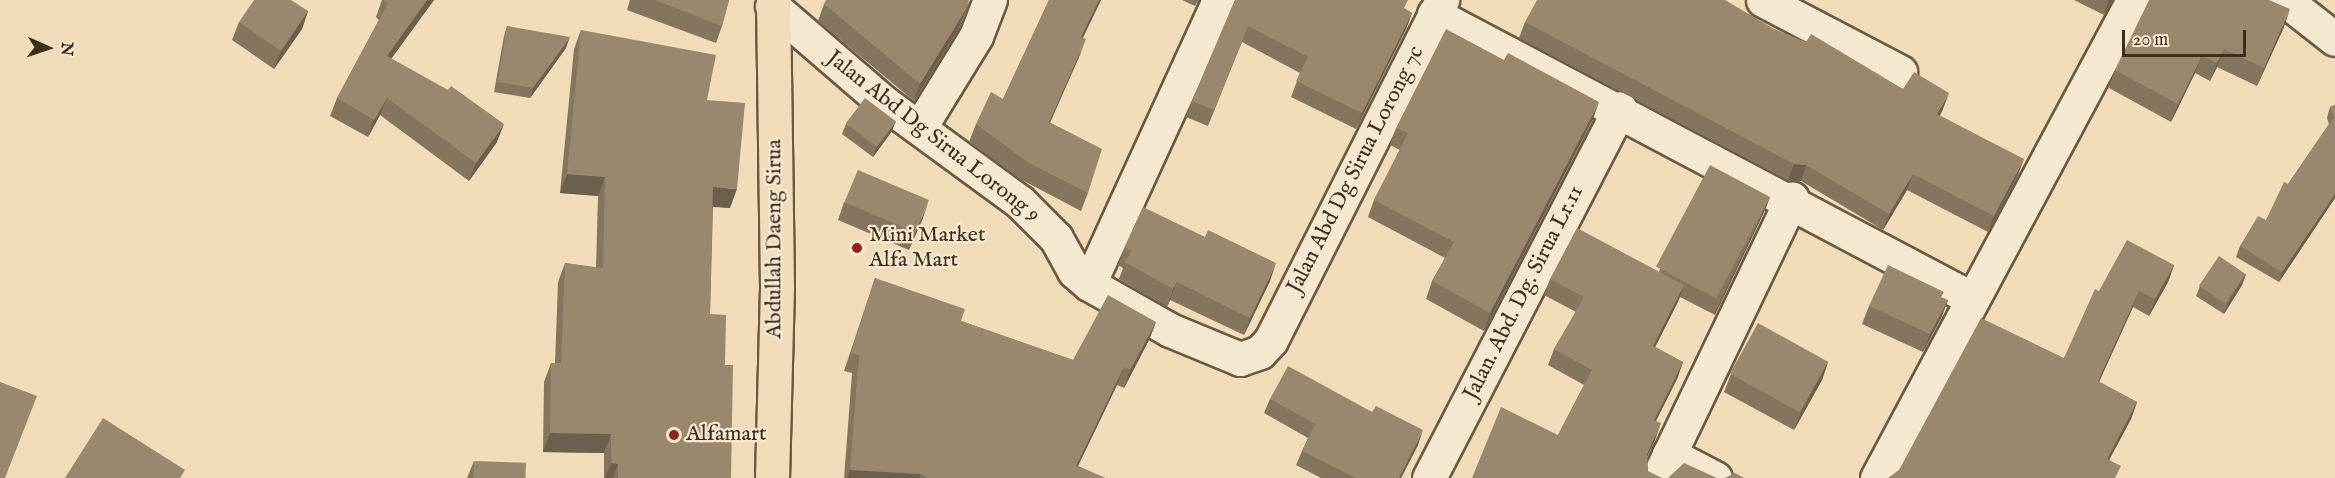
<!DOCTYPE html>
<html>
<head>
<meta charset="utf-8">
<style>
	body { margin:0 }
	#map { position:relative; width:2335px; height:478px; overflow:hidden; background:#f0dcb8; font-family:"IM FELL English",serif }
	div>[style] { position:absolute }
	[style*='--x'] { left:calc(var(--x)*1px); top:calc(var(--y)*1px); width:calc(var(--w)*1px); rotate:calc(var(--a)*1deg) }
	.roads { filter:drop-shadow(2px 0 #6a5a44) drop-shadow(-2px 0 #6a5a44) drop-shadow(0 2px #6a5a44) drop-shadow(0 -2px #6a5a44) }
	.minor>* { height:33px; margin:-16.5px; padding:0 16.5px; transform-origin:16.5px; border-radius:16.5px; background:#f5e8d1 }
	.major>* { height:33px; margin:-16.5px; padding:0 16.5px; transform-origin:16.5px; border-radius:16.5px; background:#f0dcb8 }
	.wall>* { inset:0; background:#84755f }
	.shaded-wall>* { inset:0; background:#6c5f4d }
	.building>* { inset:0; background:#9a886e; transform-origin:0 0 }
	.dots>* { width:16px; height:16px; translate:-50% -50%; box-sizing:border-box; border:3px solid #f5e8d1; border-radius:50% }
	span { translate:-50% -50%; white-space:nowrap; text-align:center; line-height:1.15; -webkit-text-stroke:4.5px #f5e8d1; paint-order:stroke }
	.street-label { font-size:22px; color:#3d2e1e }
	.poi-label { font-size:22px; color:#3d2e1e }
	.left { translate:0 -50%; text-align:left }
	.north { position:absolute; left:18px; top:18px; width:60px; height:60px; -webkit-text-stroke:4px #f5e8d1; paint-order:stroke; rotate:93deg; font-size:16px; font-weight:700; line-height:24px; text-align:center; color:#3d2e1e }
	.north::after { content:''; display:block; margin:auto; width:21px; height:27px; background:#3d2e1e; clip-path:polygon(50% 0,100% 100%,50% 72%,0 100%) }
	.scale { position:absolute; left:2122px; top:30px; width:124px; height:27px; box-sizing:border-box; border:3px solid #3d2e1e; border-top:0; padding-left:8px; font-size:18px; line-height:21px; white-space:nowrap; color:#3d2e1e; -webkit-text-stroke:4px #f5e8d1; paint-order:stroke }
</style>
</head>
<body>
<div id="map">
	<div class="roads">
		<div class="minor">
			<div style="--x:1763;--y:0;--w:155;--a:27.7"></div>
			<div style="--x:2285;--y:0;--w:63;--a:38"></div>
			<div style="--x:772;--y:6;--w:145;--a:40.8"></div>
			<div style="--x:882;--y:101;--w:171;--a:36.2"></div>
			<div style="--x:1020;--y:202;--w:51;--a:45"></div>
			<div style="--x:1056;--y:238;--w:38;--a:61"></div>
			<div style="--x:1074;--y:271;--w:20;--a:41"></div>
			<div style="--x:1089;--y:284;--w:93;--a:29.6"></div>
			<div style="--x:1170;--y:330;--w:76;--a:22.5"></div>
			<div style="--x:1240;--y:359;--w:21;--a:-19"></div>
			<div style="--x:1260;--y:352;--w:16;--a:-47"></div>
			<div style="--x:1271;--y:340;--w:381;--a:-63.3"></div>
			<div style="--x:1434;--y:14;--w:605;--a:27.88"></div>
			<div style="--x:920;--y:127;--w:107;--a:-58.4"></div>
			<div style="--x:976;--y:36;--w:39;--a:-69"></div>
			<div style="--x:1089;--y:284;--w:312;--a:-65.4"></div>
			<div style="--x:1669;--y:454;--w:52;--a:27.6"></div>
			<div style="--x:1429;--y:478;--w:416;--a:-62.7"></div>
			<div style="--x:1658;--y:478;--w:310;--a:-64.4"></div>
			<div style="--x:1877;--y:478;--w:542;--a:-61.83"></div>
		</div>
		<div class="major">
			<div style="--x:772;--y:478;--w:192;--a:-88.5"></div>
			<div style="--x:777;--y:286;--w:286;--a:-90.8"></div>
		</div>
	</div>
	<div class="wall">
		<div style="clip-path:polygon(382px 0,434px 0,391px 59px,497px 142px,469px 181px,380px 115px,368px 137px,330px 116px,337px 98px,379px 20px,376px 17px)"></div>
		<div style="clip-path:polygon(630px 0,729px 0,722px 26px,716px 43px,627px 10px)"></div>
		<div style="clip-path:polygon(1049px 0,1101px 0,1083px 38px,1079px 57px,1050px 123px,1088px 193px,1081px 211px,1022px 180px,969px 142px,976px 124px,1003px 99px)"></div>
		<div style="clip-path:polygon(1182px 0,1199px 0,1195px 6px)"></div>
		<div style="clip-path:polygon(1235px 0,1405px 9px,1412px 13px,1406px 29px,1356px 129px,1291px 97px,1300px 73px,1242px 42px,1208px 126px,1186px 117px,1192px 101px)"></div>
		<div style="clip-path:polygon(2074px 0,2113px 0,2104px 15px)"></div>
		<div style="clip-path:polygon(824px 4px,959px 28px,914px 101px,818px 21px)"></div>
		<div style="clip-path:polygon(308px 11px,302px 29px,274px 69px,232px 40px,239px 22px)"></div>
		<div style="clip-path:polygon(1525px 22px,1774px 29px,1903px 89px,1943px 109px,1940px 116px,2018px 175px,1988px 232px,1907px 190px,1883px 230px,1801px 181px,1788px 180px,1519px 38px)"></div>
		<div style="clip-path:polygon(507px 26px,566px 48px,530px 98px,494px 92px,504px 36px)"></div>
		<div style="clip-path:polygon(2284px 27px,2257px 86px,2217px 67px,2210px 81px,2195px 73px,2171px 122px,2109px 88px,2115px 70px)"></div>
		<div style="clip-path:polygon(581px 30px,707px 100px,730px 208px,713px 207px,710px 314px,725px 365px,731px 478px,604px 478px,604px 453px,543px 452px,544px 382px,551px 363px,555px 363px,558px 282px,565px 263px,596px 268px,598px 196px,560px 193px,574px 49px)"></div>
		<div style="clip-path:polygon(2335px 105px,2335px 198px,2279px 282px,2236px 257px,2240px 246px,2266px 220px,2288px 184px,2329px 124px,2327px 118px,2330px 107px)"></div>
		<div style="clip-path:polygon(1593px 119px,1484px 331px,1426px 299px,1432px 281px,1445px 258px,1368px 217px,1374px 200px,1400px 150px,1390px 145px,1396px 128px)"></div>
		<div style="clip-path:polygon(846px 124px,892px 131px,873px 157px,842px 134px)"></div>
		<div style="clip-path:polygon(1770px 197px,1765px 210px,1715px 315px,1680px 297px,1655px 347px,1683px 362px,1677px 379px,1656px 421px,1655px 440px,1647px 457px,1648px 471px,1558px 435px,1584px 385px,1548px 365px,1554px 349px,1576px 312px,1544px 295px,1550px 279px,1659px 272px,1660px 269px)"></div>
		<div style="clip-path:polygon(844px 202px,923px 218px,909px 250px,838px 220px)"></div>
		<div style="clip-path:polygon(1125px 247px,1270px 281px,1244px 335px,1170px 300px,1167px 307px,1119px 279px,1123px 268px,1118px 265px)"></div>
		<div style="clip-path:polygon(2174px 265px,2168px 282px,2149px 316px,2133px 307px,2099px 382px,2137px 402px,2131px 419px,2109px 460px,2064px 358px,2099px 291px)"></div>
		<div style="clip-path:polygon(2246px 274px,2242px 285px,2224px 314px,2196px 296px,2200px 286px)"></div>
		<div style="clip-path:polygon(875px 278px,961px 321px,1073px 360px,1156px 322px,1149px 340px,1124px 388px,1117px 385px,1078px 466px,1105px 478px,844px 478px,852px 373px,844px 371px)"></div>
		<div style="clip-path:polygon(1948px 300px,1941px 318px,1923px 352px,1862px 324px,1869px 306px)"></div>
		<div style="clip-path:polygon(1828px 362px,1822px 380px,1794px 430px,1724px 392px,1731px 374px)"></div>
		<div style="clip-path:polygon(1270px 399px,1418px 445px,1401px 478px,1321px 478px,1296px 465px,1302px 451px,1308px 438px,1264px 413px)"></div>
		<div style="clip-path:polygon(474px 461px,525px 478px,467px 478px)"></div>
	</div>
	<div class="shaded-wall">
		<div style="clip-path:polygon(427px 0,434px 0,380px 74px,387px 56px)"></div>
		<div style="clip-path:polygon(970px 0,959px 28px,914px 101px,920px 84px)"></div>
		<div style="clip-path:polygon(1099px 0,1101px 0,1074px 55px,1081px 37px)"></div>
		<div style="clip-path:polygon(2109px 0,2113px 0,2104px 15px)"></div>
		<div style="clip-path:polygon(2290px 9px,2284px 27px,2257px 86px,2264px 68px)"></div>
		<div style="clip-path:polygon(308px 11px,302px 29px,274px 69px,281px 51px)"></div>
		<div style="clip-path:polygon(1412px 13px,1406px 29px,1356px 129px,1362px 113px)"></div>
		<div style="clip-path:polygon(570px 37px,566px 48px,530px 98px,533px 88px)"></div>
		<div style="clip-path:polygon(1086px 39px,1079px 57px,1042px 140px,1049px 122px)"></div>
		<div style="clip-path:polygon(2224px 49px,2217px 67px,2210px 81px,2217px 63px)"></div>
		<div style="clip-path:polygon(2202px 56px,2195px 73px,2171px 122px,2178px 104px)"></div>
		<div style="clip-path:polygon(1949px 93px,1943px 109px,1931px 130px,1937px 114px)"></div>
		<div style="clip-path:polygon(387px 98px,380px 115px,368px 137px,374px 120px)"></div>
		<div style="clip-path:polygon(1599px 102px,1593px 119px,1484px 331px,1490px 313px)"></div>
		<div style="clip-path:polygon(896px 121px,892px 131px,873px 157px,876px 147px)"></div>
		<div style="clip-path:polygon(504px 124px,497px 142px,469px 181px,476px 163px)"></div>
		<div style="clip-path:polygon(2024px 159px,2018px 175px,1988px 232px,1994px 216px)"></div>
		<div style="clip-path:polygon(1794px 164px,1806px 165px,1801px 181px,1788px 180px)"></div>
		<div style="clip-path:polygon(567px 174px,605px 177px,598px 196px,560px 193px)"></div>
		<div style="clip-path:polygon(1913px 174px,1907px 190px,1883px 230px,1889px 214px)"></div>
		<div style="clip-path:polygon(713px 187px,737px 189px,730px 208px,706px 206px)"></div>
		<div style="clip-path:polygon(2335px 194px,2335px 198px,2279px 282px,2282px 272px)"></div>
		<div style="clip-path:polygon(1770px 197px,1765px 210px,1715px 315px,1720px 302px)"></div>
		<div style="clip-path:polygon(929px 200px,923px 218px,909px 250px,916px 232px)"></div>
		<div style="clip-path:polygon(1276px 263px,1270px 281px,1244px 335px,1250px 318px)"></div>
		<div style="clip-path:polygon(2174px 265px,2168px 282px,2149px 316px,2155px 299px)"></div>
		<div style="clip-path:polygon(2246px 274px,2242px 285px,2224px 314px,2228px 303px)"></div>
		<div style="clip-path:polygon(1177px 282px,1170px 300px,1167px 307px,1173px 289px)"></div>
		<div style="clip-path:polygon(1684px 285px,1678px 302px,1647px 363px,1653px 346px)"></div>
		<div style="clip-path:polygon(2139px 291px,2133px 307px,2092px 397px,2098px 381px)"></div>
		<div style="clip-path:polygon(1948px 300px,1941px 318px,1923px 352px,1930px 334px)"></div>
		<div style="clip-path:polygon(1156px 322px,1149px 340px,1124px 388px,1130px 370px)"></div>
		<div style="clip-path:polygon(1683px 362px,1677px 379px,1648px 436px,1654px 420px)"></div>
		<div style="clip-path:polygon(1828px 362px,1822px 380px,1794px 430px,1801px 412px)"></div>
		<div style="clip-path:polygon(1124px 367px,1117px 385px,1072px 478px,1076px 466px)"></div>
		<div style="clip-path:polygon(2137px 402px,2131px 419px,2101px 475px,2107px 459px)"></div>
		<div style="clip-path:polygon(1661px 423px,1655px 440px,1641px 470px,1647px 454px)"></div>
		<div style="clip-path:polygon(1423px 430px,1418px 445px,1401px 478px,1399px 478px)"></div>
		<div style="clip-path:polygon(550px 433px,611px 434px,604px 453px,543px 452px)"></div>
		<div style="clip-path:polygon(611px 463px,618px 464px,613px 478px,605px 478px)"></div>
		<div style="clip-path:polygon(850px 470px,921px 474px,919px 478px,847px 478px)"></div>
	</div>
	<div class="building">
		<div style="clip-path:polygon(254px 0,291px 0,308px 11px,281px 51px,239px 22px)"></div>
		<div style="clip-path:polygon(384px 0,427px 0,387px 56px,448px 90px,451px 86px,504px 124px,476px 163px,387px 98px,374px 120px,337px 98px,388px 3px)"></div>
		<div style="clip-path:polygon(655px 0,729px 0,722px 26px)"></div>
		<div style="clip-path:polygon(826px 0,969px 0,965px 11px,920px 84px,824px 4px)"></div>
		<div style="clip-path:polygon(1049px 0,1099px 0,1081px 37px,1086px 39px,1049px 122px,1102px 149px,1088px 193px,1029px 163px,976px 124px,991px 92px,1003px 99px)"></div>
		<div style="clip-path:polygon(1235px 0,1408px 0,1404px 8px,1412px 13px,1362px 113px,1296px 81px,1308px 57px,1248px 26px,1214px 110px,1192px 101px)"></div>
		<div style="clip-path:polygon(1537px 0,1725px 0,1774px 29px,1806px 42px,1811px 34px,1903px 89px,1914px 72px,1949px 93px,1937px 114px,2024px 159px,1994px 216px,1913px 174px,1889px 214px,1806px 165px,1794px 164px,1525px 22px)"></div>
		<div style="clip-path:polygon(2149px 0,2269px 0,2290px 9px,2264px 68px,2224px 49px,2217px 63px,2202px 56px,2178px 104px,2115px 70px)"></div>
		<div style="clip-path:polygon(507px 26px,570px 37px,533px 88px,498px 82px)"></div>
		<div style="clip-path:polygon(1446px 29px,1504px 60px,1508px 53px,1599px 102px,1490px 313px,1432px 281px,1454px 242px,1374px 200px,1408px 133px,1396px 128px)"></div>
		<div style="clip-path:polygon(581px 30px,716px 55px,707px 100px,745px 103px,737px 189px,713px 187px,710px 314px,726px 315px,725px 365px,733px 365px,731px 478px,618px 478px,618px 464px,611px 463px,611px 434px,550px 433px,551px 363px,561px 363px,565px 263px,603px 268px,605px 177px,567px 174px)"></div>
		<div style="left:865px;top:98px;width:39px;height:32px;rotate:37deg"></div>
		<div style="clip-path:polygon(2335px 105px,2335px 194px,2282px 272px,2240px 246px,2258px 216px,2266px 220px,2284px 182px,2288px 184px,2334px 117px,2330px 107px)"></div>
		<div style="left:1710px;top:165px;width:68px;height:115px;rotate:28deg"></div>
		<div style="left:858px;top:170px;width:77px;height:35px;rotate:23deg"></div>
		<div style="clip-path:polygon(1143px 207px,1205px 237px,1208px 230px,1276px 263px,1250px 318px,1177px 282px,1173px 289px,1125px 262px,1131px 251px,1125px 247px)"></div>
		<div style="clip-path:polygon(1577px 228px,1684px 285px,1653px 346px,1683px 362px,1654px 420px,1661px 423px,1647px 454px,1648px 471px,1662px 478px,1472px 478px,1501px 407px,1558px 435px,1592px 370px,1554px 349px,1584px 297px,1550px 279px)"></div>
		<div style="clip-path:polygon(2127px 240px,2174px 265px,2155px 299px,2139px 291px,2098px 381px,2137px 402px,2107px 459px,2121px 466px,2115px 478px,1888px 478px,1899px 470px,1981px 318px,2064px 358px,2095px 289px,2099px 291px)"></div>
		<div style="left:2219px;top:256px;width:32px;height:36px;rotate:34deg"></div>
		<div style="clip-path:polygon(1888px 265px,1944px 292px,1941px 297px,1948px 300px,1930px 334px,1869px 306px)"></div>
		<div style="clip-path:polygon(875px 278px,965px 309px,961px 321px,1073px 360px,1108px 295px,1156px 322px,1130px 370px,1124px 367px,1076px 466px,1105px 478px,929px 478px,921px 474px,850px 470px,859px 355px,851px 353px)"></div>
		<div style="left:1758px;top:323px;width:80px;height:58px;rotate:29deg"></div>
		<div style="clip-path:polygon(1288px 366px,1372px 412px,1376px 406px,1423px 430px,1399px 478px,1356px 478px,1302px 451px,1315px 424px,1270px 399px)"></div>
		<div style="clip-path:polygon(0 382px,37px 396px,5px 478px,0 478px)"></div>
		<div style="clip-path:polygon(103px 418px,185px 470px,180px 478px,65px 478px)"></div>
		<div style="left:474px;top:461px;width:52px;height:17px;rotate:2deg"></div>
		<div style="clip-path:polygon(1684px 463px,1717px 478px,1668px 478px)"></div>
		<div style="clip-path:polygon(1735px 473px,1744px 478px,1725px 478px)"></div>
	</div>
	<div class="dots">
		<div style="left:857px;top:248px;background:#8f2418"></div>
		<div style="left:674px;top:435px;background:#8f2418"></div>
	</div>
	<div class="street-label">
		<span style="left:933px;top:137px;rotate:38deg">Jalan Abd Dg Sirua Lorong 9</span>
		<span style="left:1356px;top:170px;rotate:-63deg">Jalan Abd Dg Sirua Lorong 7c</span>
		<span style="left:775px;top:239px;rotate:-90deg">Abdullah Daeng Sirua</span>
		<span style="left:1524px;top:293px;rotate:-63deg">Jalan. Abd. Dg. Sirua Lr.11</span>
	</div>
	<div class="poi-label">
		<span class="left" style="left:869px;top:248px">Mini Market<br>Alfa Mart</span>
		<span class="left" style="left:686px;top:435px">Alfamart</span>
	</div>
	<div class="north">N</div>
	<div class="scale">20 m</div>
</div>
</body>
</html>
